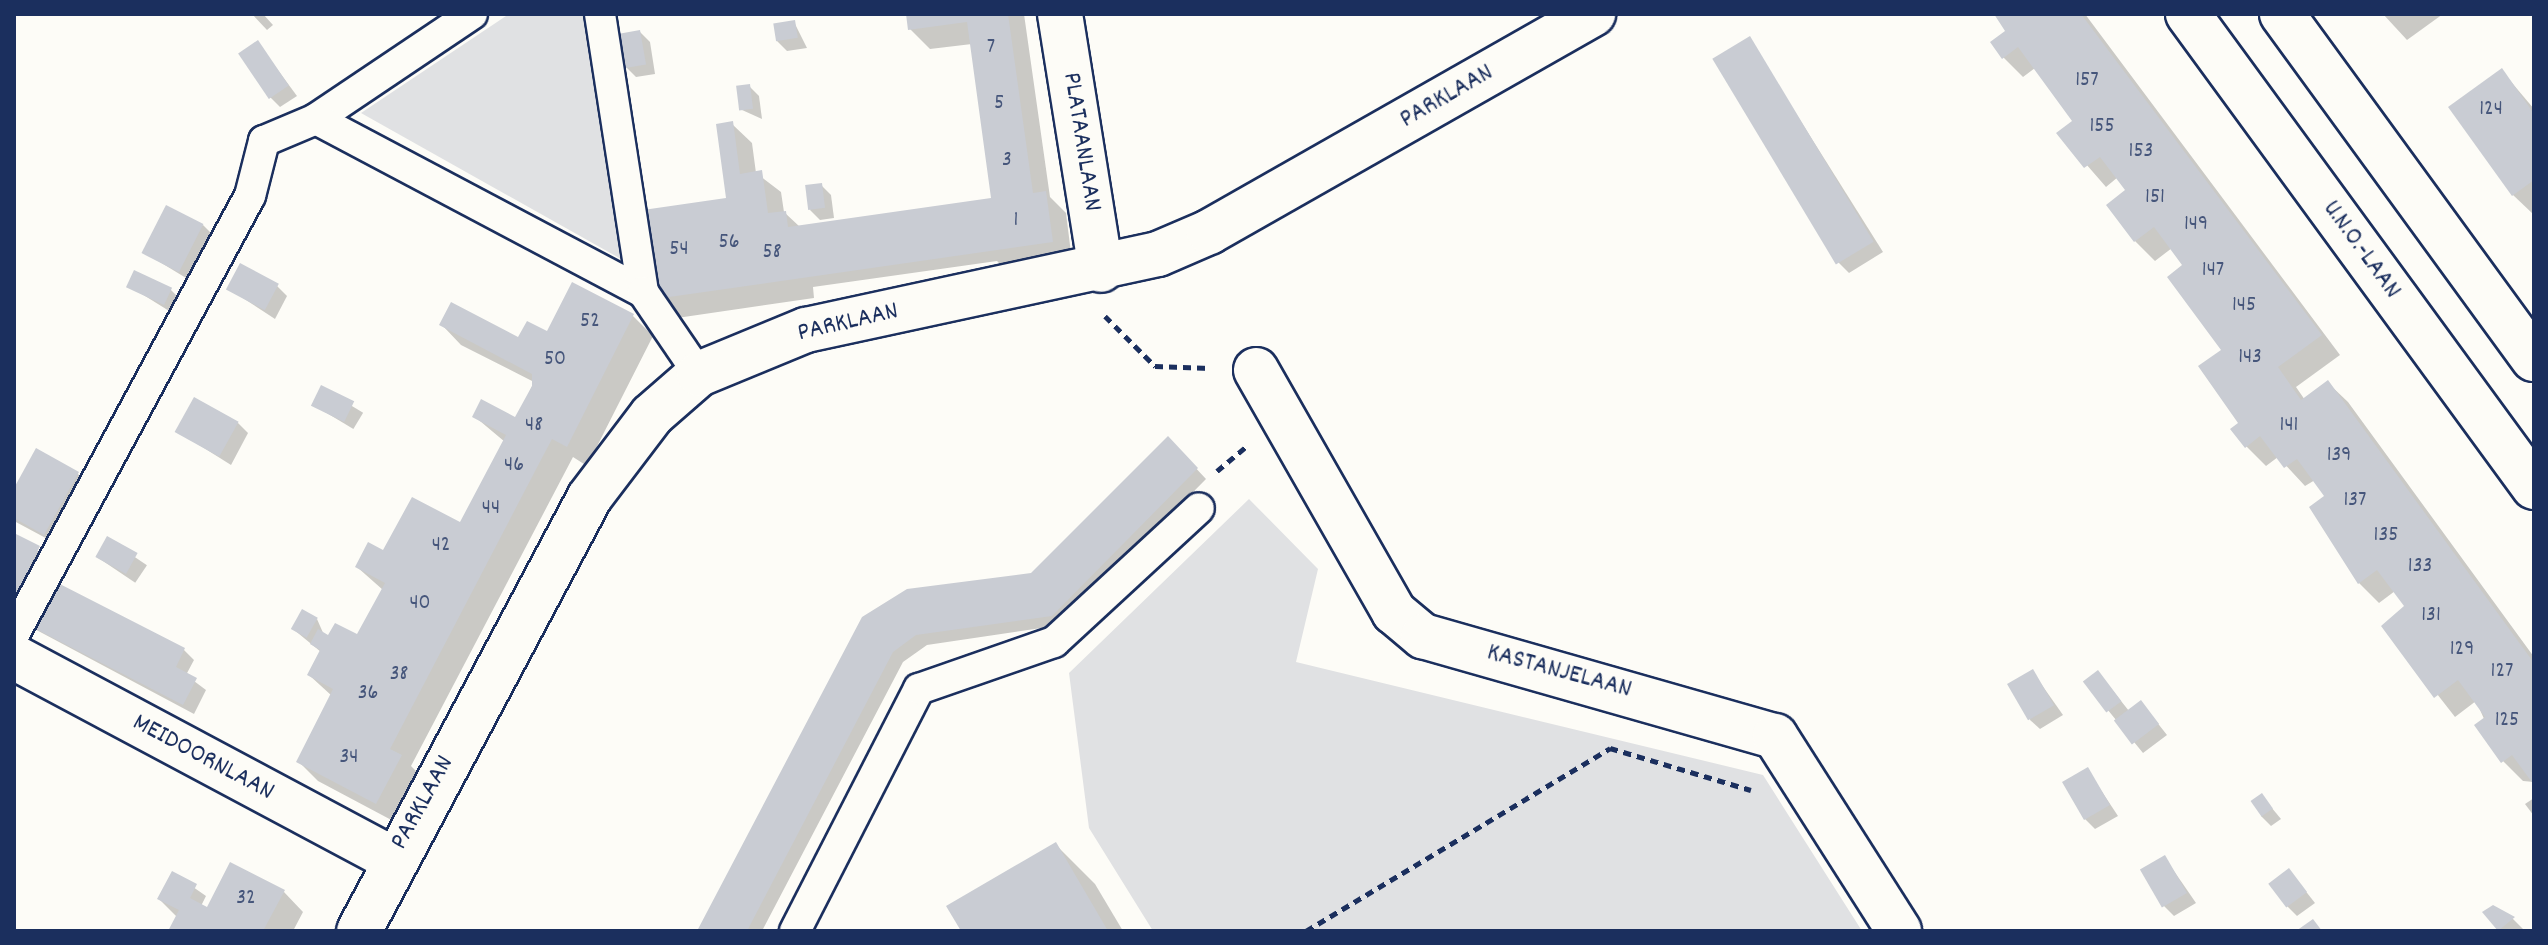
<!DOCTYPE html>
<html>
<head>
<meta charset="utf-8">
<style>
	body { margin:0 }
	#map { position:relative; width:2548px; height:945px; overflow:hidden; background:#fdfcf7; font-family:Dekko,sans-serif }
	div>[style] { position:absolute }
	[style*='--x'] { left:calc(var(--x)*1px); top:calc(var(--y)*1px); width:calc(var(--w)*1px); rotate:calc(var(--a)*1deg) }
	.green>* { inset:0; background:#e0e1e3 }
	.shadow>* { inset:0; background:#0003; transform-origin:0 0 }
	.building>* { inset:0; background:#c9ccd3; transform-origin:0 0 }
	.path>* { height:5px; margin-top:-2.5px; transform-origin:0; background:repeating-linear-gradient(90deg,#1b2f5e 0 8px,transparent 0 14px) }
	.roads { filter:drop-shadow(2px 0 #1b2f5e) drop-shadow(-2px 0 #1b2f5e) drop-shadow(0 2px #1b2f5e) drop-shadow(0 -2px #1b2f5e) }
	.service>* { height:30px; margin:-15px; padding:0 15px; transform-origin:15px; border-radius:15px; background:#fdfcf7 }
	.minor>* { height:44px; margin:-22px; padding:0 22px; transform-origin:22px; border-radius:22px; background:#fdfcf7 }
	span { translate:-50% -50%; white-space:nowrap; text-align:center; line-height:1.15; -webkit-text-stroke:8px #fdfcf7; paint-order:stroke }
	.number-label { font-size:22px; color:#46567b }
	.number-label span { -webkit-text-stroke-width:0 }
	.street-label { font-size:26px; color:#1b2f5e }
	.frame { position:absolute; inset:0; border:16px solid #1b2f5e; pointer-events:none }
</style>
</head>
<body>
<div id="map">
	<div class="green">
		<div style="clip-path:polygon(509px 14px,587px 14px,621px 259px,361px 113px)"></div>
		<div style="clip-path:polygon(1249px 499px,1318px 569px,1296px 662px,1763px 775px,1862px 931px,1153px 931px,1089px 828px,1069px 673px)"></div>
	</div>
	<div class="shadow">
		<div style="clip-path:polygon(252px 14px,263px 14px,273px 25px,267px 30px)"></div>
		<div style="clip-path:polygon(908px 14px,1024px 14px,1050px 197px,1066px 213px,1072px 261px,1007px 271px,997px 261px,813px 287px,814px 298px,677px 318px,657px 298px,729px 200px,732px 124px,752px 143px,756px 173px,781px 192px,784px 212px,800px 227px,993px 199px,972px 44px,930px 49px,910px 29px)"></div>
		<div style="clip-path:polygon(1996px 14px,2085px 14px,2340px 355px,2296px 387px,2305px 400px,2328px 383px,2348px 402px,2534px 657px,2534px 782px,2523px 781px,2503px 761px,2476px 701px,2455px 717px,2384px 626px,2407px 607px,2395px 591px,2379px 603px,2359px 583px,2311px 507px,2326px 496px,2315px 480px,2305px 486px,2278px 457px,2266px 466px,2246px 446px,2224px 351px,2185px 266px,2172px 248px,2155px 261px,2135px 241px,2109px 206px,2128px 191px,2118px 177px,2106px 187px,2059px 133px,2074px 121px,2035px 68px,2023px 77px,2003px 57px,2008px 31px)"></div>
		<div style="clip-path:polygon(2383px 14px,2443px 14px,2407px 40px)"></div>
		<div style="clip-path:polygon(794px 22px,807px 48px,787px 51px,777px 41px)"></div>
		<div style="clip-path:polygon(640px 32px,650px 42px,655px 74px,636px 77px,626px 67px)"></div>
		<div style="clip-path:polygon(1749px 39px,1883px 252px,1849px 273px,1839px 263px)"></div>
		<div style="clip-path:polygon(258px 43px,297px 96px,280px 107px,270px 97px)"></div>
		<div style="clip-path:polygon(2502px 71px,2534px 109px,2533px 214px,2513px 195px)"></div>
		<div style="clip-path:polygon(749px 86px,759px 96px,762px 119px,742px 110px)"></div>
		<div style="clip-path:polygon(821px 185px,831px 195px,834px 218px,820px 220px,810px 210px)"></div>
		<div style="clip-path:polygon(203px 225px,213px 235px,191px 281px,145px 253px)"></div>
		<div style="clip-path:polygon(129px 286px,171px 290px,181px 300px,174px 314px)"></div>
		<div style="clip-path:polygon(277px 286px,287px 296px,275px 319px,229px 289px)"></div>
		<div style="clip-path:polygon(633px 316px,653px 336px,587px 466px,573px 457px,411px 766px,421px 776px,397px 823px,318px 781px,298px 761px,332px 696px,309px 675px,321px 652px,293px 629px,317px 619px,324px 635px,358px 636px,383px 590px,357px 567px,461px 524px,505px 442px,474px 416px,516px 420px,534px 382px,461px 345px,442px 325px,519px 340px)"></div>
		<div style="left:322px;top:388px;width:48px;height:19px;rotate:31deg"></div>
		<div style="clip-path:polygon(238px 423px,248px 433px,231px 465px,177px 431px)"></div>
		<div style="clip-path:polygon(1178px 449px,1206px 479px,1062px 625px,927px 645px,903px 662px,762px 931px,700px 931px,864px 619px,1032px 575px)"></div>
		<div style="clip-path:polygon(77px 473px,87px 483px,55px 543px,14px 521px,14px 492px)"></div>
		<div style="clip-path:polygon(16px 537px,48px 558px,39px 576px,184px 650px,194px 660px,186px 675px,206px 690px,194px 714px,14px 618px)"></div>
		<div style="left:108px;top:539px;width:47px;height:21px;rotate:34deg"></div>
		<div style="clip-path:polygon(2032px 671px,2063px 715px,2040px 729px,2030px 720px)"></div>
		<div style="clip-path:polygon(2098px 672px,2129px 711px,2141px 702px,2167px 735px,2143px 753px,2085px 682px)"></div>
		<div style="clip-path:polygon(2087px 769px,2118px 816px,2095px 829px,2085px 819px)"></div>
		<div style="clip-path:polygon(2262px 796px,2281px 819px,2271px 826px,2261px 816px)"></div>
		<div style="clip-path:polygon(2534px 798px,2534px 816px,2525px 804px)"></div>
		<div style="clip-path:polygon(1055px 844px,1095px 884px,1123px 931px,963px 931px)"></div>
		<div style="clip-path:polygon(2165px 858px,2196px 903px,2174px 916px,2164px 906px)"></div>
		<div style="clip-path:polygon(2289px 870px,2315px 903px,2297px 916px,2287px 906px)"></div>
		<div style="clip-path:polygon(173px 873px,206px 896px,201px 906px,208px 909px,284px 892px,303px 912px,293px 931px,170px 931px,177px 917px,159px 899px)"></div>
		<div style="clip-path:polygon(2493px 907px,2513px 919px,2523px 929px,2499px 931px,2485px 913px)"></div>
	</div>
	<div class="building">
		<div style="clip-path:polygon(906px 14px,1008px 14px,1033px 193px,1046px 191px,1053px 242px,655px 299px,643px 210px,726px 198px,716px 124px,733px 121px,740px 174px,762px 170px,768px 213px,786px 211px,788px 227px,991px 198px,967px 22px,908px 30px)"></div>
		<div style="clip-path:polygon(1994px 14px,2081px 14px,2322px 335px,2278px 367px,2301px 400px,2328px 380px,2534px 663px,2534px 785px,2512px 755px,2501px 763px,2474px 725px,2485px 717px,2458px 680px,2434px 698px,2381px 626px,2404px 606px,2377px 570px,2358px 584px,2309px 507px,2324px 496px,2297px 459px,2284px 468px,2260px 436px,2245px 448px,2230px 429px,2238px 423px,2198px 366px,2221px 350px,2167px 277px,2182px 265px,2154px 227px,2134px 242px,2106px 205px,2125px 190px,2100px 157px,2084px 168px,2056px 133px,2072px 121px,2018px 47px,2002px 59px,1990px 42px,2005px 31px)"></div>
		<div style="left:795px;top:20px;width:18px;height:22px;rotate:81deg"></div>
		<div style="left:640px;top:30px;width:35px;height:21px;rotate:80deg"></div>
		<div style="left:1750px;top:36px;width:240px;height:44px;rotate:59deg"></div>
		<div style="left:258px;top:40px;width:55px;height:24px;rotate:56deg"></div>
		<div style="clip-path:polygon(2502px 68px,2534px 114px,2534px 180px,2512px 196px,2448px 107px)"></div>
		<div style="left:750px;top:84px;width:25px;height:14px;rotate:83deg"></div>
		<div style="left:822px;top:183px;width:25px;height:17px;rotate:83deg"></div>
		<div style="left:166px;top:205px;width:42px;height:54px;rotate:27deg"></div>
		<div style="left:240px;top:263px;width:44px;height:30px;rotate:28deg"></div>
		<div style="left:134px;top:270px;width:42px;height:19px;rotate:25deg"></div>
		<div style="clip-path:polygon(572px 282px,634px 314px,567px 447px,552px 439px,544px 454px,390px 749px,402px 755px,376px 804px,296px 762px,333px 689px,307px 675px,320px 650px,310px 644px,318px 629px,328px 635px,335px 623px,357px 634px,385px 583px,355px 567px,368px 542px,383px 550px,412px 497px,460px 522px,506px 435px,472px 417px,481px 399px,515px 417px,532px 386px,532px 374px,439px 325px,451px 302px,518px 337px,527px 321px,547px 331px)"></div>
		<div style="left:321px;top:385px;width:37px;height:23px;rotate:26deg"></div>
		<div style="left:194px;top:397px;width:51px;height:40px;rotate:29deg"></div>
		<div style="clip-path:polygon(1168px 436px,1198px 468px,1052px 616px,916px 635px,893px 652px,747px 931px,697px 931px,862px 617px,907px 589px,1031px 573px)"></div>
		<div style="clip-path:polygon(36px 448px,79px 472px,44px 535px,14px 518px,14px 488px)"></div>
		<div style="clip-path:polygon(16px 534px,40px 546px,29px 568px,39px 573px,14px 615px)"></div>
		<div style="left:107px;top:536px;width:35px;height:24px;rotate:29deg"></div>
		<div style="clip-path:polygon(52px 580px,185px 648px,176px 667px,197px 678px,183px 705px,28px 625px)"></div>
		<div style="left:302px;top:609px;width:18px;height:23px;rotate:29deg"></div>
		<div style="left:2033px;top:669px;width:42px;height:30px;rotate:60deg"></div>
		<div style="left:2098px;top:670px;width:39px;height:19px;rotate:53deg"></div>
		<div style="left:2141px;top:700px;width:30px;height:34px;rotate:53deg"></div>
		<div style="left:2088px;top:767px;width:44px;height:30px;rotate:60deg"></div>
		<div style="left:2262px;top:793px;width:19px;height:14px;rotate:55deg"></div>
		<div style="clip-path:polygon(1056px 842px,1108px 931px,961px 931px,946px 906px)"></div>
		<div style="left:2165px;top:855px;width:44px;height:29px;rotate:60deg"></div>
		<div style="clip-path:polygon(230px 862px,285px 890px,263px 931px,168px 931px,179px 910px,157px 899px,172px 871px,197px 884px,190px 898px,207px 907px)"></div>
		<div style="left:2289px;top:868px;width:30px;height:26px;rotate:53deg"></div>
		<div style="clip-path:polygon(2493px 905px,2515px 917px,2498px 931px,2482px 912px)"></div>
		<div style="clip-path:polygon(2313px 919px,2322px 931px,2296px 931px)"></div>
	</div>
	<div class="path">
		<div style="--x:1105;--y:316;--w:71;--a:45"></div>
		<div style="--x:1155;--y:366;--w:55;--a:2.1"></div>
		<div style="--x:1217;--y:471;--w:38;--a:-40"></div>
		<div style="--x:1306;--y:931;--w:355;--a:-31"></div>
		<div style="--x:1610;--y:748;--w:147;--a:16.6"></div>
	</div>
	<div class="roads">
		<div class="service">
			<div style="--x:472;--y:14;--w:188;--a:146.1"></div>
			<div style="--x:316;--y:119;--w:370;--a:27.9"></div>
			<div style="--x:600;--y:14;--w:281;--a:81.2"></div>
			<div style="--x:643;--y:292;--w:99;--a:55.7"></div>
			<div style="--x:14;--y:634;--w:498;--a:-61.7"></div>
			<div style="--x:250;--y:196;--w:57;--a:-75.7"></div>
			<div style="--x:264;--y:141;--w:56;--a:-22.9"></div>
			<div style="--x:795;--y:931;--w:272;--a:-62.9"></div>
			<div style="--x:919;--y:689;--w:143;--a:-19.2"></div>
			<div style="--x:1054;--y:642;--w:197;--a:-42.7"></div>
		</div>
		<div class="minor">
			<div style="--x:1060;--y:14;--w:259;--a:80.9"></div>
			<div style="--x:2188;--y:14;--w:586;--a:53.81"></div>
			<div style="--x:2282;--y:14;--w:427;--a:53.9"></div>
			<div style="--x:1256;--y:370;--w:279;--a:60.3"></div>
			<div style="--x:1394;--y:612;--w:38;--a:40"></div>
			<div style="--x:1423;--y:636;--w:366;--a:15.9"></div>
			<div style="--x:1775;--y:736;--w:231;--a:57.5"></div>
			<div style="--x:14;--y:657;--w:429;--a:28.1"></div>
			<div style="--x:359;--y:931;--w:490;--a:-62"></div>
			<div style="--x:589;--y:498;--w:104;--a:-52.8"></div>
			<div style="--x:652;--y:415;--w:62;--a:-41.1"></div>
			<div style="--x:699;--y:374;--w:116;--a:-22.4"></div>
			<div style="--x:806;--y:330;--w:360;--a:-12.2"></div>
			<div style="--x:1158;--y:254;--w:56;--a:-23.3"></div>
			<div style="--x:1209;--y:232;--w:442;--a:-29.6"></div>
		</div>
	</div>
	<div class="number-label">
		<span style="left:991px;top:48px">7</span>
		<span style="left:2087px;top:81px">157</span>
		<span style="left:999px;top:104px">5</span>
		<span style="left:2491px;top:110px">124</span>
		<span style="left:2102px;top:127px">155</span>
		<span style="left:2141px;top:152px">153</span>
		<span style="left:1007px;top:161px">3</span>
		<span style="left:2155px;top:198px">151</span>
		<span style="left:1016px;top:221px">1</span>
		<span style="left:2196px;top:225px">149</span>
		<span style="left:729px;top:243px">56</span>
		<span style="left:679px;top:250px">54</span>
		<span style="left:772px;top:253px">58</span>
		<span style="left:2213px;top:271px">147</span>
		<span style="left:2244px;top:306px">145</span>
		<span style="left:590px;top:322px">52</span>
		<span style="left:2250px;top:358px">143</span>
		<span style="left:555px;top:360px">50</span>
		<span style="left:534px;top:426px">48</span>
		<span style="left:2289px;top:426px">141</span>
		<span style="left:2339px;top:456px">139</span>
		<span style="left:514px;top:466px">46</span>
		<span style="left:2355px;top:501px">137</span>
		<span style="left:491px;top:509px">44</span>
		<span style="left:2386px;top:536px">135</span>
		<span style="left:441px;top:546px">42</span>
		<span style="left:2420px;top:567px">133</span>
		<span style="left:420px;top:604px">40</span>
		<span style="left:2431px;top:616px">131</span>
		<span style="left:2462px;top:650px">129</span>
		<span style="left:2502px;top:672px">127</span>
		<span style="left:399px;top:675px">38</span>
		<span style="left:368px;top:694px">36</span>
		<span style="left:2507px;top:721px">125</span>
		<span style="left:349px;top:758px">34</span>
		<span style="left:246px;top:899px">32</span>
	</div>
	<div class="street-label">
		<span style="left:1447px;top:97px;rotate:-30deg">PARKLAAN</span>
		<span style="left:1081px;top:142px;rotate:81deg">PLATAANLAAN</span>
		<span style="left:2361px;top:250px;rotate:54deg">U.N.O.-LAAN</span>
		<span style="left:848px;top:323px;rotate:-13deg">PARKLAAN</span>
		<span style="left:1559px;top:672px;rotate:15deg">KASTANJELAAN</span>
		<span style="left:203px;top:758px;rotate:28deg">MEIDOORNLAAN</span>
		<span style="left:423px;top:803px;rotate:-61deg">PARKLAAN</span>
	</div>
	<div class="frame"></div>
</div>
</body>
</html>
